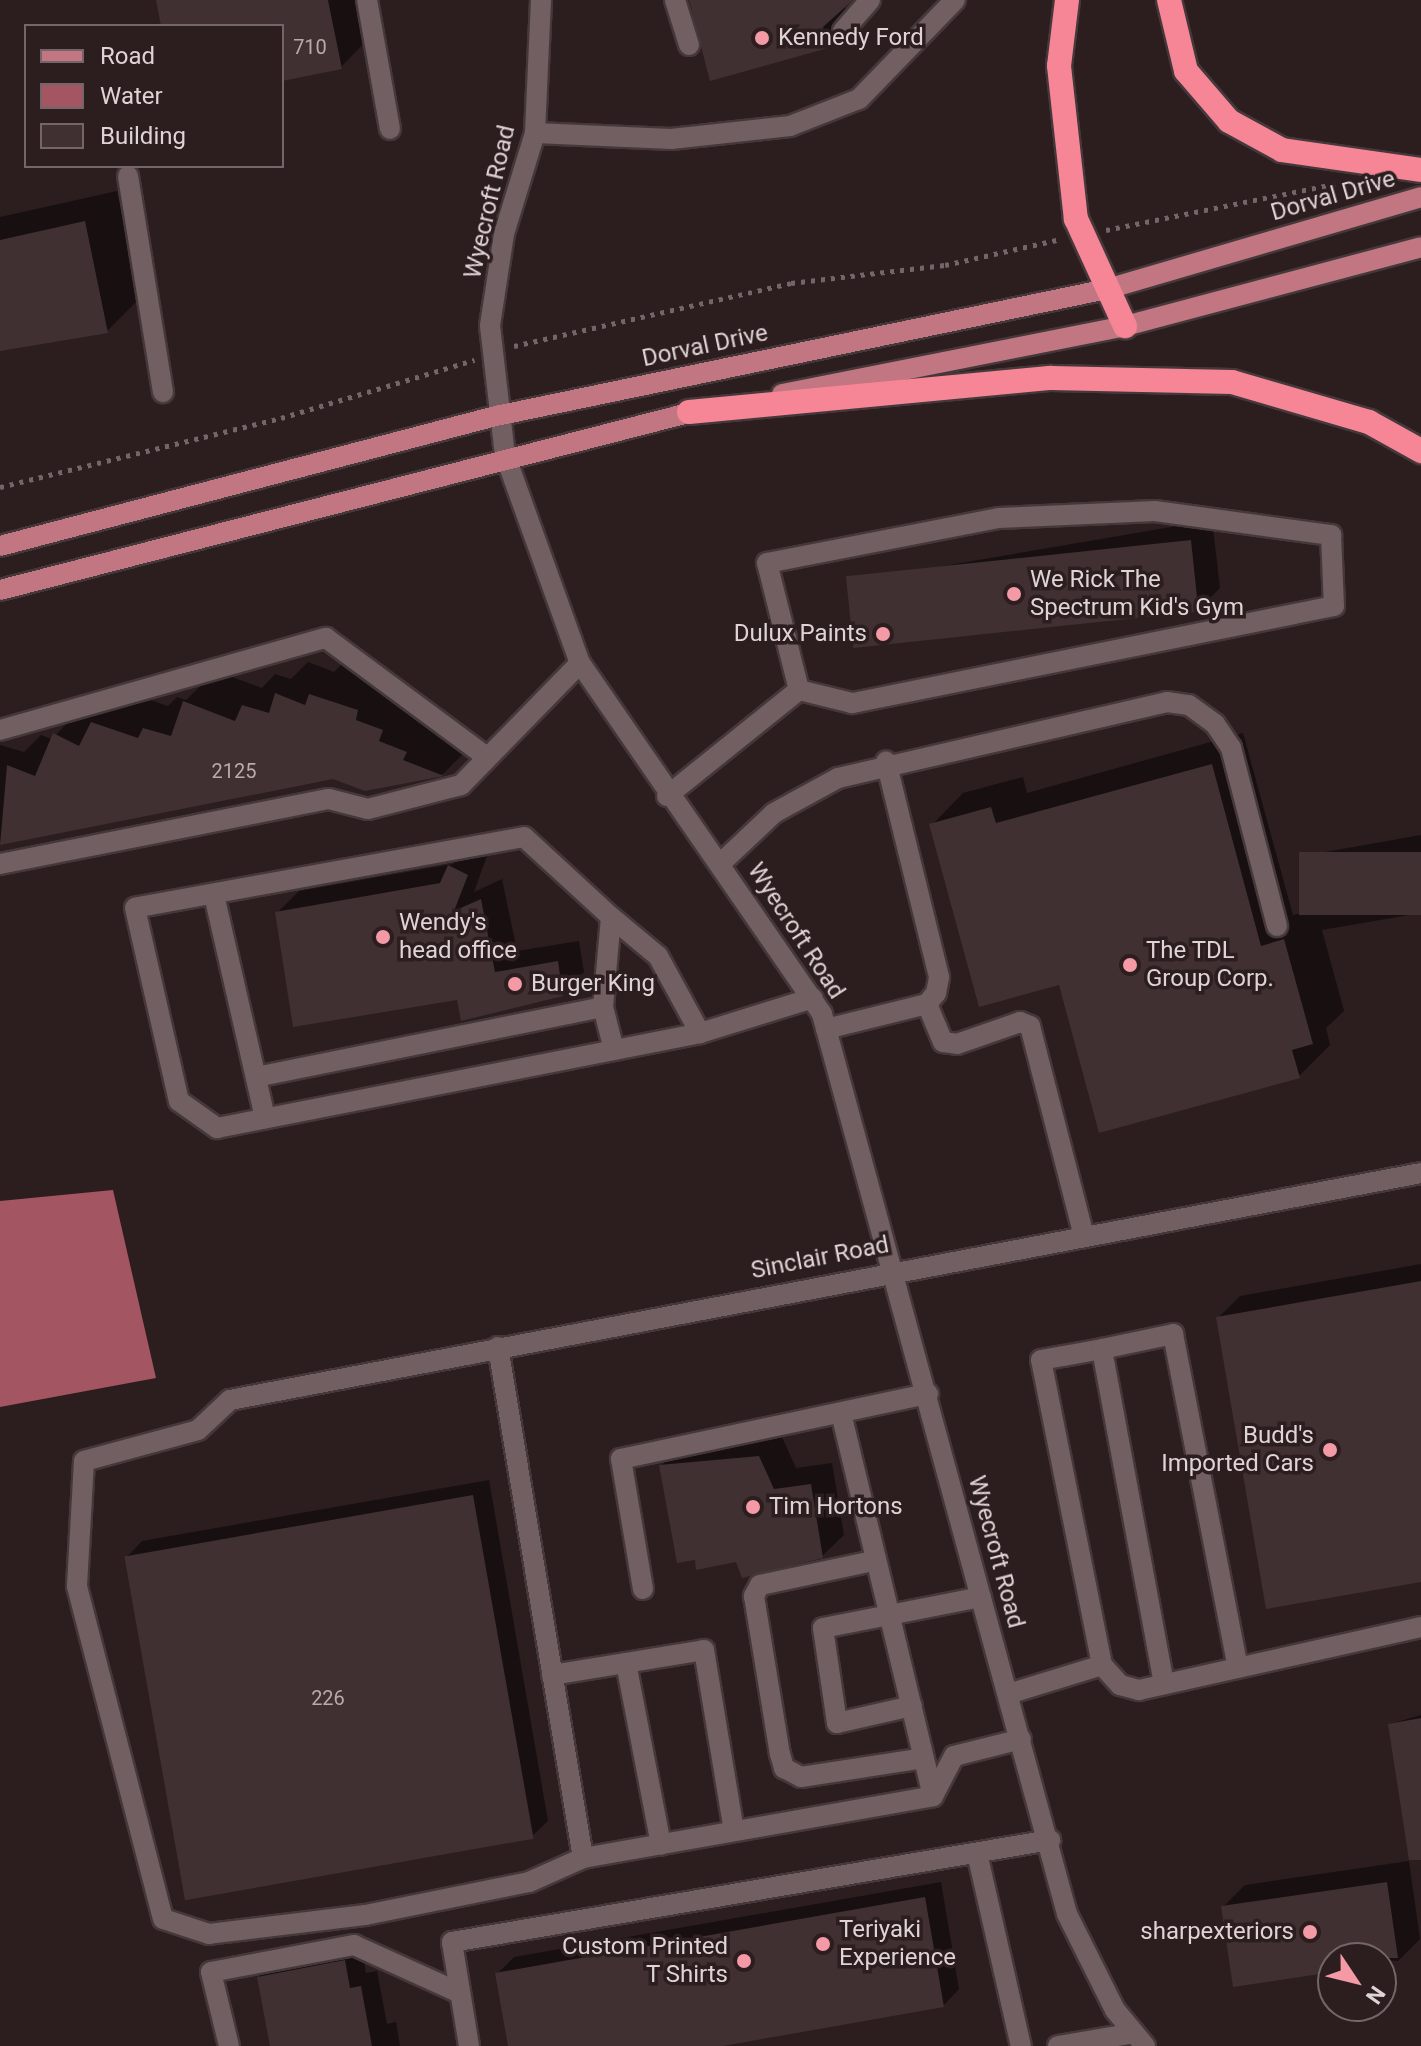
<!DOCTYPE html>
<html>
<head>
<meta charset="utf-8">
<style>
	body { margin:0 }
	#map { position:relative; width:1421px; height:2046px; overflow:hidden; background:#2c1d1f; font-family:Roboto,sans-serif }
	div>[style] { position:absolute }
	[style*='--x'] { left:calc(var(--x)*1px); top:calc(var(--y)*1px); width:calc(var(--w)*1px); rotate:calc(var(--a)*1deg) }
	.water>* { inset:0; background:#a35561 }
	.shadow>* { inset:0; background:#0007 }
	.building>* { inset:0; background:#403032; transform-origin:0 0 }
	.path>* { height:5px; margin-top:-2.5px; transform-origin:0; background:repeating-linear-gradient(90deg,#746668 0 4px,transparent 0 10px) }
	.roads { filter:drop-shadow(2px 0 #45383a) drop-shadow(-2px 0 #45383a) drop-shadow(0 2px #45383a) drop-shadow(0 -2px #45383a) }
	.minor>* { height:20px; margin:-10px; padding:0 10px; transform-origin:10px; border-radius:10px; background:#715f61 }
	.major>* { height:20px; margin:-10px; padding:0 10px; transform-origin:10px; border-radius:10px; background:#c17681 }
	.highway>* { height:24px; margin:-12px; padding:0 12px; transform-origin:12px; border-radius:12px; background:#f68596 }
	.dots>* { width:22px; height:22px; translate:-50% -50%; box-sizing:border-box; border:4px solid #2c1d1f; border-radius:50% }
	span { translate:-50% -50%; white-space:nowrap; text-align:center; line-height:1.15; -webkit-text-stroke:7px #2c1d1f; paint-order:stroke }
	.number-label { font-size:20px; color:#b7abac }
	.number-label span { -webkit-text-stroke-width:0 }
	.poi-label { font-size:24px; color:#dfd4d5 }
	.left { translate:0 -50%; text-align:left }
	.right { translate:-100% -50%; text-align:right }
	.street-label { font-size:24px; color:#dfd4d5 }
	.legend { position:absolute; left:24px; top:24px; width:260px; height:144px; box-sizing:border-box; background:#2c1d1f; border:2px solid #746668; margin:0; padding:10px 14px; list-style:none; font-size:24px; color:#dfd4d5 }
	.legend li { display:flex; align-items:center; gap:16px; height:40px }
	.legend b { width:40px; border:2px solid #746668 }
	.north { position:absolute; left:1317px; top:1942px; width:80px; height:80px; box-sizing:border-box; background:#2c1d1f; border:2px solid #746668; border-radius:50%; rotate:125deg; font-size:22px; font-weight:700; line-height:32px; text-align:center; color:#dfd4d5 }
	.north::after { content:''; display:block; margin:auto; width:28px; height:36px; background:#f49aa6; clip-path:polygon(50% 0,100% 100%,50% 72%,0 100%) }
</style>
</head>
<body>
<div id="map">
	<div class="water">
		<div style="clip-path:polygon(113px 1190px,156px 1378px,0 1407px,0 1201px)"></div>
	</div>
	<div class="shadow">
		<div style="clip-path:polygon(158px 0,366px 0,372px 35px,341px 67px,282px 79px,282px 26px,163px 26px)"></div>
		<div style="clip-path:polygon(691px 0,853px 0,845px 7px,849px 24px,827px 46px)"></div>
		<div style="clip-path:polygon(117px 191px,139px 299px,107px 331px,0 349px,0 217px)"></div>
		<div style="clip-path:polygon(1212px 520px,1220px 588px,1198px 610px,851px 600px,873px 578px)"></div>
		<div style="clip-path:polygon(308px 662px,334px 672px,342px 664px,389px 679px,473px 744px,443px 774px,365px 789px,333px 777px,0 842px,0 745px,24px 752px,41px 735px,52px 739px,86px 703px,104px 711px,124px 691px,168px 706px,177px 697px,186px 700px,216px 671px,262px 688px,275px 674px,291px 679px)"></div>
		<div style="clip-path:polygon(1243px 733px,1293px 915px,1310px 911px,1304px 874px,1325px 852px,1421px 835px,1421px 913px,1322px 930px,1344px 1011px,1326px 1028px,1330px 1045px,1299px 1076px,1060px 982px,932px 825px,963px 793px,1023px 777px,1027px 793px)"></div>
		<div style="clip-path:polygon(472px 845px,488px 853px,474px 892px,502px 879px,517px 951px,579px 941px,584px 972px,562px 994px,459px 998px,277px 913px,299px 891px,453px 864px)"></div>
		<div style="clip-path:polygon(1421px 1264px,1421px 1580px,1218px 1318px,1240px 1296px)"></div>
		<div style="clip-path:polygon(781px 1435px,796px 1468px,832px 1463px,844px 1535px,822px 1556px,738px 1559px,661px 1466px,683px 1444px)"></div>
		<div style="clip-path:polygon(489px 1480px,548px 1821px,531px 1837px,126px 1558px,142px 1541px)"></div>
		<div style="clip-path:polygon(1421px 1715px,1421px 1819px,1390px 1724px)"></div>
		<div style="clip-path:polygon(1409px 1861px,1420px 1939px,1398px 1961px,1333px 1958px,1333px 1970px,1223px 1907px,1245px 1885px)"></div>
		<div style="clip-path:polygon(941px 1882px,959px 1989px,943px 2006px,712px 2046px,510px 2046px,498px 1973px,514px 1957px)"></div>
		<div style="clip-path:polygon(361px 1945px,366px 1973px,377px 1971px,387px 2024px,396px 2022px,400px 2046px,272px 2046px,259px 1977px,276px 1961px)"></div>
	</div>
	<div class="building">
		<div style="clip-path:polygon(156px 0,328px 0,342px 69px,282px 81px,282px 26px,161px 26px)"></div>
		<div style="clip-path:polygon(689px 0,853px 0,823px 27px,828px 48px,710px 81px)"></div>
		<div style="clip-path:polygon(85px 221px,108px 333px,0 351px,0 240px)"></div>
		<div style="left:1191px;top:540px;width:72px;height:347px;rotate:84deg"></div>
		<div style="clip-path:polygon(275px 693px,305px 705px,309px 694px,358px 710px,356px 720px,383px 730px,379px 741px,407px 752px,403px 760px,444px 776px,365px 791px,333px 779px,0 845px,7px 765px,35px 776px,53px 733px,79px 746px,91px 722px,138px 738px,143px 728px,171px 736px,183px 701px,235px 721px,242px 705px,269px 713px)"></div>
		<div style="clip-path:polygon(1212px 764px,1261px 946px,1284px 939px,1313px 1044px,1292px 1050px,1300px 1078px,1099px 1133px,1059px 985px,979px 1007px,929px 824px,991px 807px,996px 823px)"></div>
		<div style="left:1421px;top:852px;width:63px;height:122px;rotate:90deg"></div>
		<div style="clip-path:polygon(448px 865px,468px 875px,454px 911px,481px 899px,495px 972px,558px 961px,563px 996px,461px 1021px,457px 1000px,293px 1027px,275px 912px,440px 883px)"></div>
		<div style="clip-path:polygon(1421px 1281px,1421px 1582px,1266px 1609px,1216px 1317px)"></div>
		<div style="clip-path:polygon(759px 1456px,774px 1489px,811px 1484px,823px 1558px,742px 1578px,736px 1562px,696px 1570px,695px 1560px,677px 1563px,659px 1465px)"></div>
		<div style="left:473px;top:1495px;width:349px;height:354px;rotate:80deg"></div>
		<div style="clip-path:polygon(1421px 1718px,1421px 1860px,1409px 1860px,1388px 1724px)"></div>
		<div style="clip-path:polygon(1387px 1882px,1398px 1958px,1333px 1958px,1333px 1972px,1233px 1987px,1221px 1906px)"></div>
		<div style="clip-path:polygon(925px 1897px,944px 2007px,723px 2046px,508px 2046px,495px 1973px)"></div>
		<div style="clip-path:polygon(345px 1960px,350px 1988px,361px 1986px,372px 2046px,270px 2046px,257px 1977px)"></div>
	</div>
	<div class="path">
		<div style="--x:1106;--y:230;--w:238;--a:-11.4"></div>
		<div style="--x:514;--y:346;--w:284;--a:-12.8"></div>
		<div style="--x:791;--y:283;--w:155;--a:-6.7"></div>
		<div style="--x:945;--y:265;--w:119;--a:-12.6"></div>
		<div style="--x:0;--y:487;--w:289;--a:-13.8"></div>
		<div style="--x:281;--y:418;--w:202;--a:-16.7"></div>
	</div>
	<div class="roads">
		<div class="minor">
			<div style="--x:367;--y:0;--w:131;--a:79.9"></div>
			<div style="--x:541;--y:0;--w:133;--a:92.6"></div>
			<div style="--x:535;--y:133;--w:106;--a:107.1"></div>
			<div style="--x:504;--y:234;--w:93;--a:98.7"></div>
			<div style="--x:490;--y:326;--w:130;--a:83.4"></div>
			<div style="--x:505;--y:455;--w:221;--a:70.2"></div>
			<div style="--x:580;--y:663;--w:426;--a:55.4"></div>
			<div style="--x:822;--y:1014;--w:933;--a:74.77"></div>
			<div style="--x:1067;--y:1914;--w:107;--a:63.4"></div>
			<div style="--x:1115;--y:2010;--w:47;--a:50.2"></div>
			<div style="--x:675;--y:0;--w:47;--a:72.7"></div>
			<div style="--x:843;--y:31;--w:41;--a:-48.9"></div>
			<div style="--x:535;--y:133;--w:136;--a:2.5"></div>
			<div style="--x:671;--y:139;--w:120;--a:-6.2"></div>
			<div style="--x:790;--y:126;--w:74;--a:-21.4"></div>
			<div style="--x:859;--y:99;--w:138;--a:-45.9"></div>
			<div style="--x:128;--y:176;--w:219;--a:80.8"></div>
			<div style="--x:0;--y:730;--w:339;--a:-15.8"></div>
			<div style="--x:326;--y:638;--w:197;--a:36.5"></div>
			<div style="--x:667;--y:796;--w:169;--a:-38.8"></div>
			<div style="--x:799;--y:690;--w:131;--a:-104.1"></div>
			<div style="--x:767;--y:563;--w:236;--a:-11"></div>
			<div style="--x:999;--y:518;--w:156;--a:-2.6"></div>
			<div style="--x:1155;--y:511;--w:178;--a:7.8"></div>
			<div style="--x:1331;--y:535;--w:71;--a:87.6"></div>
			<div style="--x:1334;--y:606;--w:492;--a:168.6"></div>
			<div style="--x:852;--y:703;--w:55;--a:-166.2"></div>
			<div style="--x:0;--y:864;--w:335;--a:-11.2"></div>
			<div style="--x:329;--y:799;--w:40;--a:14.4"></div>
			<div style="--x:368;--y:809;--w:96;--a:-14.5"></div>
			<div style="--x:461;--y:785;--w:170;--a:-45.7"></div>
			<div style="--x:720;--y:864;--w:74;--a:-43.4"></div>
			<div style="--x:774;--y:813;--w:73;--a:-28.7"></div>
			<div style="--x:838;--y:778;--w:338;--a:-13"></div>
			<div style="--x:1167;--y:702;--w:22;--a:8"></div>
			<div style="--x:1189;--y:705;--w:32;--a:36"></div>
			<div style="--x:1215;--y:724;--w:29;--a:56"></div>
			<div style="--x:1231;--y:748;--w:184;--a:75.5"></div>
			<div style="--x:214;--y:895;--w:229;--a:77.1"></div>
			<div style="--x:611;--y:917;--w:61;--a:39.7"></div>
			<div style="--x:658;--y:956;--w:88;--a:61.4"></div>
			<div style="--x:927;--y:1004;--w:41;--a:67.2"></div>
			<div style="--x:943;--y:1042;--w:14;--a:8"></div>
			<div style="--x:957;--y:1044;--w:67;--a:-19.2"></div>
			<div style="--x:1020;--y:1022;--w:11;--a:22"></div>
			<div style="--x:1030;--y:1026;--w:214;--a:75.6"></div>
			<div style="--x:826;--y:1029;--w:104;--a:-13.9"></div>
			<div style="--x:927;--y:1004;--w:14;--a:-51"></div>
			<div style="--x:936;--y:993;--w:16;--a:-79"></div>
			<div style="--x:939;--y:977;--w:222;--a:-103.8"></div>
			<div style="--x:614;--y:1050;--w:44;--a:-104.3"></div>
			<div style="--x:603;--y:1007;--w:90;--a:-84.9"></div>
			<div style="--x:611;--y:917;--w:118;--a:-137.4"></div>
			<div style="--x:524;--y:837;--w:395;--a:169.7"></div>
			<div style="--x:135;--y:908;--w:198;--a:77.2"></div>
			<div style="--x:179;--y:1101;--w:47;--a:35.4"></div>
			<div style="--x:217;--y:1128;--w:492;--a:-11.1"></div>
			<div style="--x:700;--y:1033;--w:118;--a:-17.2"></div>
			<div style="--x:256;--y:1077;--w:354;--a:-11.4"></div>
			<div style="--x:498;--y:1347;--w:518;--a:80.56"></div>
			<div style="--x:583;--y:1858;--w:355;--a:-10"></div>
			<div style="--x:933;--y:1796;--w:45;--a:-62.3"></div>
			<div style="--x:954;--y:1756;--w:69;--a:-14.2"></div>
			<div style="--x:841;--y:1413;--w:394;--a:76.5"></div>
			<div style="--x:873;--y:1561;--w:116;--a:168"></div>
			<div style="--x:760;--y:1585;--w:13;--a:119"></div>
			<div style="--x:754;--y:1596;--w:160;--a:80.7"></div>
			<div style="--x:780;--y:1754;--w:15;--a:74"></div>
			<div style="--x:784;--y:1768;--w:19;--a:28"></div>
			<div style="--x:801;--y:1777;--w:124;--a:-8.8"></div>
			<div style="--x:643;--y:1589;--w:132;--a:-99.6"></div>
			<div style="--x:621;--y:1459;--w:314;--a:-12"></div>
			<div style="--x:626;--y:1663;--w:185;--a:79.1"></div>
			<div style="--x:1102;--y:1665;--w:311;--a:-101.3"></div>
			<div style="--x:1041;--y:1360;--w:62;--a:-10.2"></div>
			<div style="--x:552;--y:1675;--w:154;--a:-9.3"></div>
			<div style="--x:704;--y:1650;--w:183;--a:80.6"></div>
			<div style="--x:1164;--y:1684;--w:341;--a:-100.5"></div>
			<div style="--x:1102;--y:1349;--w:73;--a:-11.9"></div>
			<div style="--x:1173;--y:1334;--w:340;--a:79"></div>
			<div style="--x:1008;--y:1694;--w:98;--a:-17.1"></div>
			<div style="--x:1102;--y:1665;--w:27;--a:48"></div>
			<div style="--x:1120;--y:1685;--w:20;--a:15"></div>
			<div style="--x:1139;--y:1690;--w:289;--a:-12.6"></div>
			<div style="--x:912;--y:1706;--w:77;--a:167.2"></div>
			<div style="--x:837;--y:1723;--w:96;--a:-98.4"></div>
			<div style="--x:823;--y:1628;--w:161;--a:-11.1"></div>
			<div style="--x:977;--y:1853;--w:198;--a:77.2"></div>
			<div style="--x:583;--y:1858;--w:59;--a:156"></div>
			<div style="--x:529;--y:1882;--w:167;--a:168.6"></div>
			<div style="--x:365;--y:1915;--w:157;--a:173.1"></div>
			<div style="--x:209;--y:1934;--w:48;--a:-161.9"></div>
			<div style="--x:163;--y:1919;--w:344;--a:-104.5"></div>
			<div style="--x:77;--y:1586;--w:125;--a:-86.8"></div>
			<div style="--x:84;--y:1461;--w:118;--a:-15.2"></div>
			<div style="--x:198;--y:1430;--w:44;--a:-43.2"></div>
			<div style="--x:230;--y:1400;--w:1212;--a:-10.79"></div>
			<div style="--x:229;--y:2046;--w:76;--a:-103.7"></div>
			<div style="--x:211;--y:1972;--w:146;--a:-10.7"></div>
			<div style="--x:354;--y:1945;--w:116;--a:24.4"></div>
			<div style="--x:469;--y:2046;--w:105;--a:-99.3"></div>
			<div style="--x:452;--y:1942;--w:607;--a:-9.68"></div>
			<div style="--x:1058;--y:2046;--w:77;--a:-9.7"></div>
		</div>
		<div class="major">
			<div style="--x:782;--y:394;--w:350;--a:-11.2"></div>
			<div style="--x:1125;--y:326;--w:306;--a:-14.9"></div>
			<div style="--x:0;--y:546;--w:513;--a:-14.69"></div>
			<div style="--x:496;--y:416;--w:624;--a:-11.74"></div>
			<div style="--x:1107;--y:289;--w:327;--a:-16.3"></div>
			<div style="--x:0;--y:590;--w:727;--a:-14.42"></div>
		</div>
		<div class="highway">
			<div style="--x:1067;--y:0;--w:66;--a:96.9"></div>
			<div style="--x:1059;--y:66;--w:154;--a:83.7"></div>
			<div style="--x:1076;--y:219;--w:118;--a:65.4"></div>
			<div style="--x:1169;--y:0;--w:73;--a:76.5"></div>
			<div style="--x:1186;--y:71;--w:66;--a:49.3"></div>
			<div style="--x:1229;--y:121;--w:60;--a:28.7"></div>
			<div style="--x:1282;--y:150;--w:140;--a:8.2"></div>
			<div style="--x:689;--y:412;--w:364;--a:-5.4"></div>
			<div style="--x:1051;--y:378;--w:181;--a:1.3"></div>
			<div style="--x:1232;--y:382;--w:143;--a:16.3"></div>
			<div style="--x:1369;--y:422;--w:60;--a:29.1"></div>
		</div>
	</div>
	<div class="dots">
		<div style="left:762px;top:38px;background:#f49aa6"></div>
		<div style="left:1014px;top:594px;background:#f49aa6"></div>
		<div style="left:883px;top:634px;background:#f49aa6"></div>
		<div style="left:383px;top:937px;background:#f49aa6"></div>
		<div style="left:1130px;top:965px;background:#f49aa6"></div>
		<div style="left:515px;top:984px;background:#f49aa6"></div>
		<div style="left:1330px;top:1450px;background:#f49aa6"></div>
		<div style="left:753px;top:1507px;background:#f49aa6"></div>
		<div style="left:1310px;top:1932px;background:#f49aa6"></div>
		<div style="left:823px;top:1944px;background:#f49aa6"></div>
		<div style="left:744px;top:1961px;background:#f49aa6"></div>
	</div>
	<div class="number-label">
		<span style="left:310px;top:47px">710</span>
		<span style="left:234px;top:771px">2125</span>
		<span style="left:328px;top:1698px">226</span>
	</div>
	<div class="poi-label">
		<span class="left" style="left:778px;top:38px">Kennedy Ford</span>
		<span class="left" style="left:1030px;top:594px">We Rick The<br>Spectrum Kid's Gym</span>
		<span class="right" style="left:867px;top:634px">Dulux Paints</span>
		<span class="left" style="left:399px;top:937px">Wendy's<br>head office</span>
		<span class="left" style="left:1146px;top:965px">The TDL<br>Group Corp.</span>
		<span class="left" style="left:531px;top:984px">Burger King</span>
		<span class="right" style="left:1314px;top:1450px">Budd's<br>Imported Cars</span>
		<span class="left" style="left:769px;top:1507px">Tim Hortons</span>
		<span class="left" style="left:839px;top:1944px">Teriyaki<br>Experience</span>
		<span class="right" style="left:1294px;top:1932px">sharpexteriors</span>
		<span class="right" style="left:728px;top:1961px">Custom Printed<br>T Shirts</span>
	</div>
	<div class="street-label">
		<span style="left:1333px;top:196px;rotate:-16deg">Dorval Drive</span>
		<span style="left:490px;top:202px;rotate:-77deg">Wyecroft Road</span>
		<span style="left:705px;top:346px;rotate:-12deg">Dorval Drive</span>
		<span style="left:796px;top:931px;rotate:57deg">Wyecroft Road</span>
		<span style="left:820px;top:1258px;rotate:-11deg">Sinclair Road</span>
		<span style="left:996px;top:1552px;rotate:75deg">Wyecroft Road</span>
	</div>
	<ul class="legend">
	<li><b style="height:10px;background:#c17681"></b>Road</li>
	<li><b style="height:22px;background:#a35561"></b>Water</li>
	<li><b style="height:22px;background:#403032"></b>Building</li>
	</ul>
	<div class="north">N</div>
</div>
</body>
</html>
